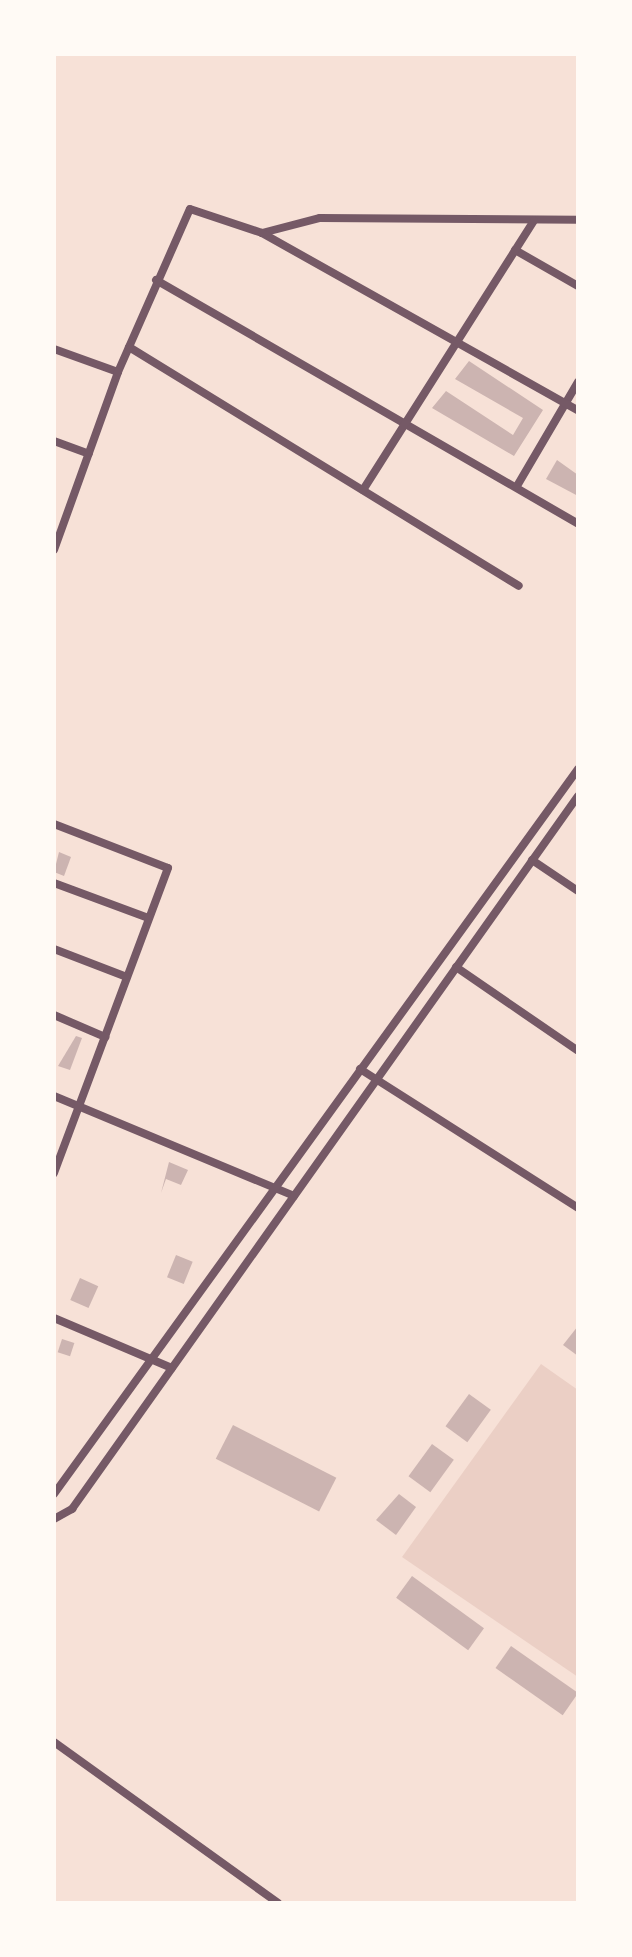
<!DOCTYPE html>
<html>
<head>
<meta charset="utf-8">
<style>
	body { margin:0 }
	#map { position:relative; width:632px; height:1957px; overflow:hidden; background:#f7e1d7; font-family:Mulish,sans-serif }
	div>[style] { position:absolute }
	[style*='--x'] { left:calc(var(--x)*1px); top:calc(var(--y)*1px); width:calc(var(--w)*1px); rotate:calc(var(--a)*1deg) }
	.green>* { inset:0; background:#ebcfc5 }
	.building>* { inset:0; background:#ccb4b1; transform-origin:0 0 }
	.minor>* { height:8px; margin:-4px; padding:0 4px; transform-origin:4px; border-radius:4px; background:#755966 }
	span { translate:-50% -50%; white-space:nowrap; text-align:center; line-height:1.15; -webkit-text-stroke:6px #fffaf5; paint-order:stroke }
	.frame { position:absolute; inset:0; border:56px solid #fffaf5; pointer-events:none }
</style>
</head>
<body>
<div id="map">
	<div class="green">
		<div style="clip-path:polygon(541px 1364px,578px 1390px,578px 1677px,402px 1557px)"></div>
	</div>
	<div class="building">
		<div style="clip-path:polygon(469px 361px,543px 410px,514px 456px,432px 408px,446px 391px,513px 435px,523px 418px,455px 379px)"></div>
		<div style="clip-path:polygon(557px 460px,578px 475px,578px 496px,546px 479px)"></div>
		<div style="clip-path:polygon(59px 852px,71px 857px,64px 876px,54px 872px)"></div>
		<div style="clip-path:polygon(76px 1036px,82px 1038px,70px 1070px,58px 1066px)"></div>
		<div style="clip-path:polygon(169px 1162px,188px 1170px,181px 1185px,166px 1179px,161px 1193px)"></div>
		<div style="left:176px;top:1255px;width:18px;height:24px;rotate:22deg"></div>
		<div style="left:80px;top:1278px;width:20px;height:24px;rotate:24deg"></div>
		<div style="clip-path:polygon(578px 1326px,578px 1356px,563px 1345px)"></div>
		<div style="left:62px;top:1339px;width:13px;height:14px;rotate:18deg"></div>
		<div style="left:469px;top:1394px;width:27px;height:40px;rotate:36deg"></div>
		<div style="left:233px;top:1425px;width:116px;height:38px;rotate:27deg"></div>
		<div style="left:432px;top:1444px;width:27px;height:40px;rotate:36deg"></div>
		<div style="clip-path:polygon(399px 1494px,416px 1507px,396px 1535px,376px 1520px)"></div>
		<div style="left:412px;top:1576px;width:89px;height:27px;rotate:36deg"></div>
		<div style="left:511px;top:1646px;width:82px;height:27px;rotate:35deg"></div>
	</div>
	<div class="minor">
		<div style="--x:262;--y:233;--w:60;--a:-14.5"></div>
		<div style="--x:320;--y:218;--w:258;--a:0.4"></div>
		<div style="--x:515;--y:250;--w:73;--a:29.7"></div>
		<div style="--x:156;--y:280;--w:487;--a:30"></div>
		<div style="--x:129;--y:347;--w:457;--a:31.5"></div>
		<div style="--x:54;--y:349;--w:68;--a:19.8"></div>
		<div style="--x:54;--y:441;--w:37;--a:20"></div>
		<div style="--x:517;--y:486;--w:121;--a:-59.6"></div>
		<div style="--x:363;--y:490;--w:319;--a:-57.6"></div>
		<div style="--x:54;--y:550;--w:189;--a:-70.2"></div>
		<div style="--x:118;--y:372;--w:178;--a:-66.2"></div>
		<div style="--x:190;--y:209;--w:76;--a:18.4"></div>
		<div style="--x:262;--y:233;--w:362;--a:29.3"></div>
		<div style="--x:54;--y:824;--w:122;--a:21.1"></div>
		<div style="--x:168;--y:868;--w:326;--a:110.5"></div>
		<div style="--x:532;--y:860;--w:55;--a:34"></div>
		<div style="--x:54;--y:883;--w:100;--a:20.4"></div>
		<div style="--x:54;--y:949;--w:78;--a:21"></div>
		<div style="--x:456;--y:967;--w:148;--a:34.5"></div>
		<div style="--x:54;--y:1015;--w:56;--a:23.3"></div>
		<div style="--x:360;--y:1069;--w:259;--a:32.5"></div>
		<div style="--x:54;--y:1096;--w:260;--a:22.6"></div>
		<div style="--x:54;--y:1318;--w:128;--a:23"></div>
		<div style="--x:54;--y:1494;--w:895;--a:-54.14"></div>
		<div style="--x:54;--y:1519;--w:21;--a:-29"></div>
		<div style="--x:72;--y:1509;--w:874;--a:-54.64"></div>
		<div style="--x:54;--y:1742;--w:276;--a:35.7"></div>
	</div>
	<div class="frame"></div>
</div>
</body>
</html>
